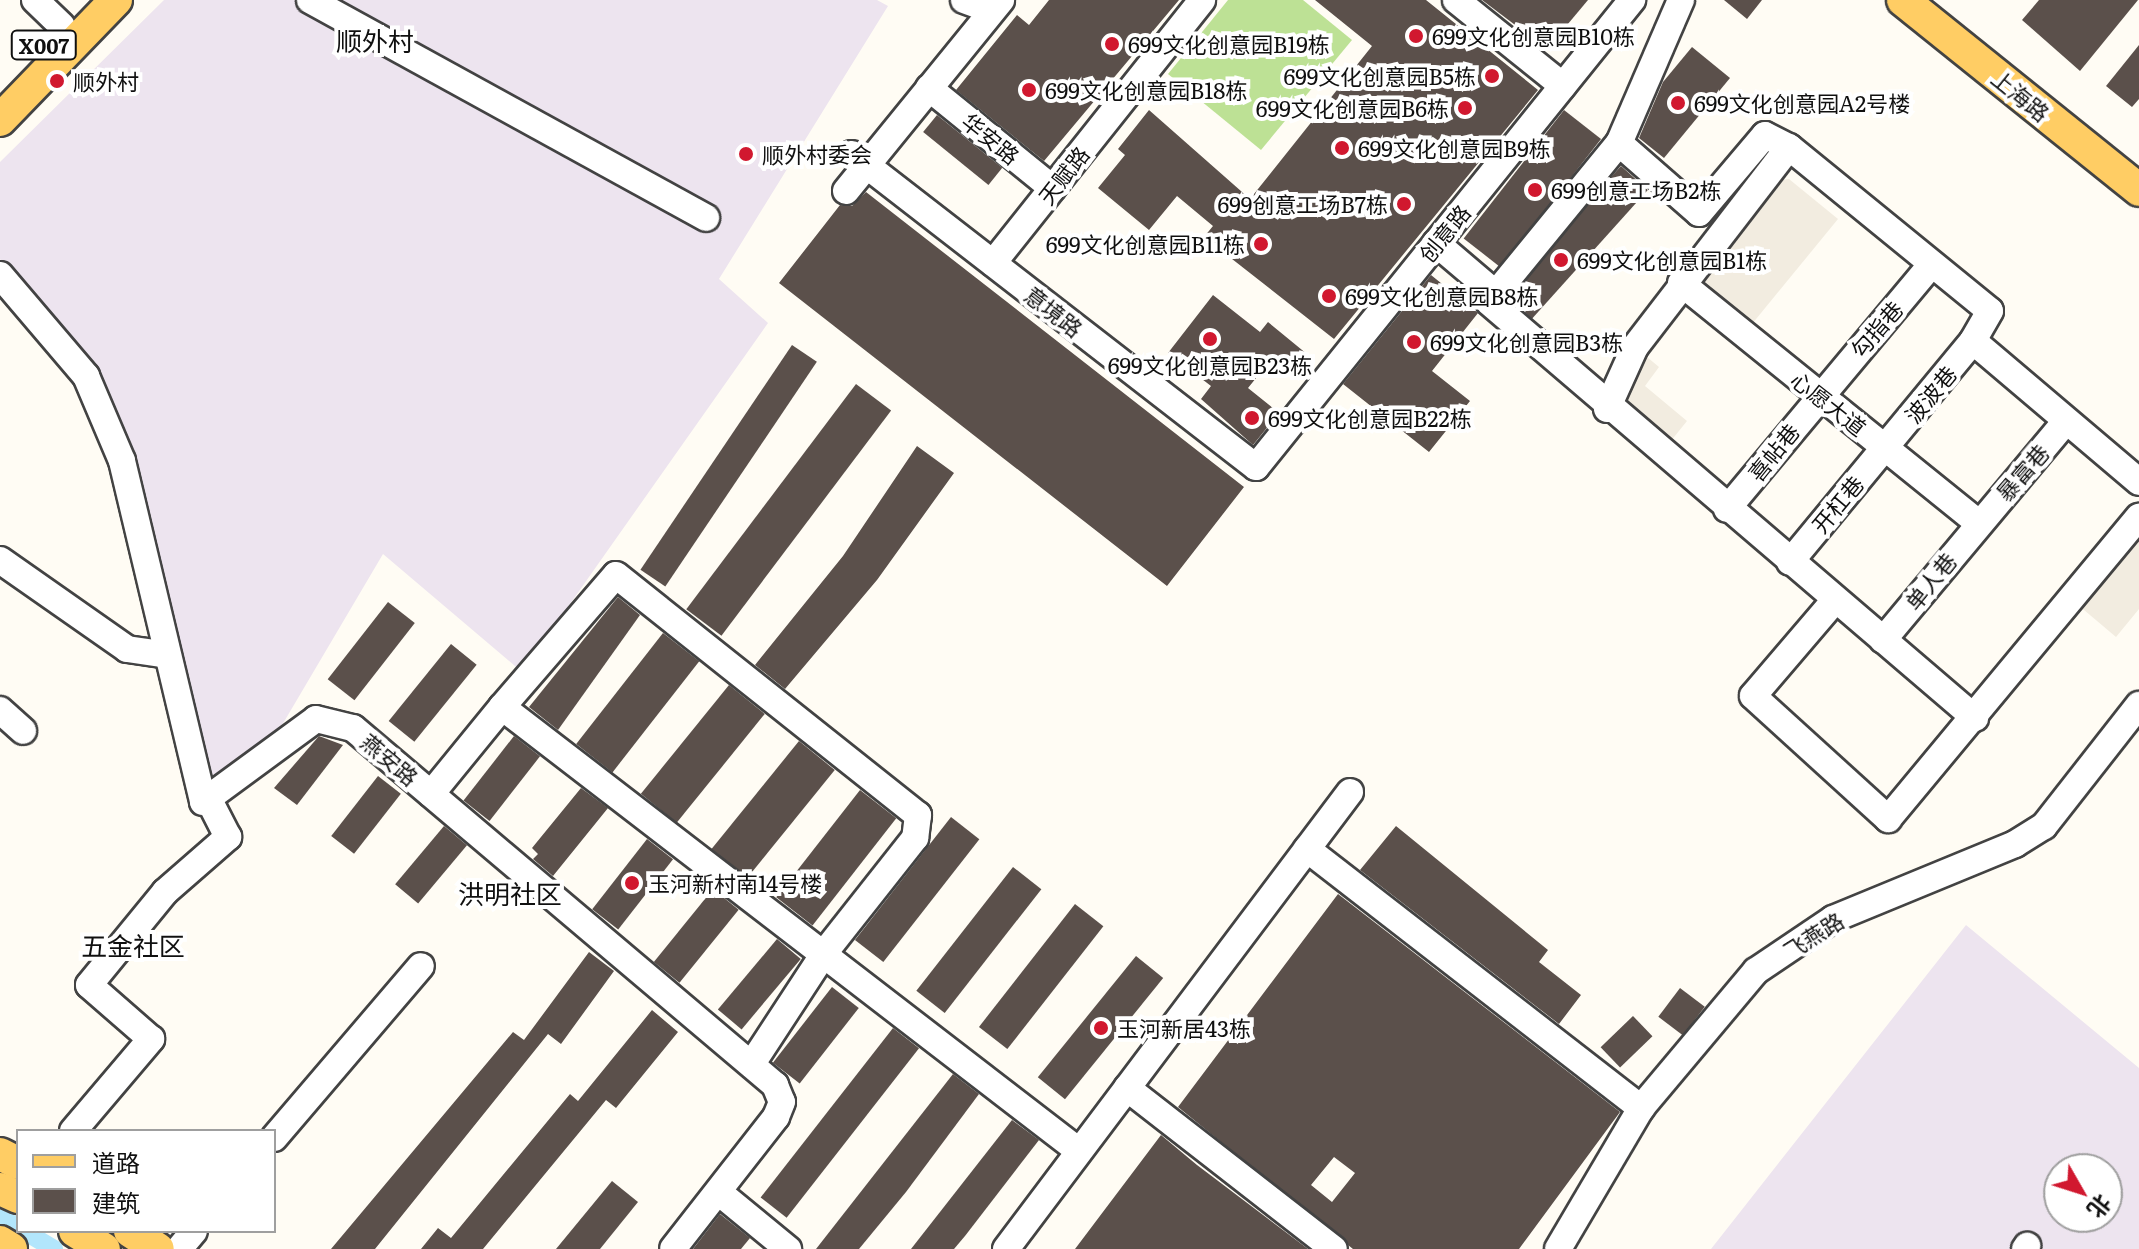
<!DOCTYPE html>
<html>
<head>
<meta charset="utf-8">
<style>
	body { margin:0 }
	#map { position:relative; width:2139px; height:1249px; overflow:hidden; background:#fffcf4; font-family:Literata,"Noto Sans SC",serif }
	div>[style] { position:absolute }
	[style*='--x'] { left:calc(var(--x)*1px); top:calc(var(--y)*1px); width:calc(var(--w)*1px); rotate:calc(var(--a)*1deg) }
	.industrial>* { inset:0; background:#ede4ef }
	.forest>* { inset:0; background:#bde195 }
	.plaza>* { inset:0; background:#f2ece0 }
	.canal>* { height:18px; margin:-9px; padding:0 9px; transform-origin:9px; border-radius:9px; background:#b2e6fc }
	.building>* { inset:0; background:#5b504b; transform-origin:0 0 }
	.roads { filter:drop-shadow(2px 0 #434343) drop-shadow(-2px 0 #434343) drop-shadow(0 2px #434343) drop-shadow(0 -2px #434343) }
	.minor>* { height:26px; margin:-13px; padding:0 13px; transform-origin:13px; border-radius:13px; background:#fff }
	.major>* { height:32px; margin:-16px; padding:0 16px; transform-origin:16px; border-radius:16px; background:#ffcd64 }
	.dots>* { width:22px; height:22px; translate:-50% -50%; box-sizing:border-box; border:4px solid #fff; border-radius:50% }
	span { translate:-50% -50%; white-space:nowrap; text-align:center; line-height:1.15; -webkit-text-stroke:8px #fff; paint-order:stroke }
	.shield-label span { padding:2px 6px; background:#fff; border:2px solid; border-radius:6px; -webkit-text-stroke-width:0 }
	.shield-label { font-size:20px; color:#101010; font-weight:700 }
	.poi-label { font-size:22px; color:#101010 }
	.left { translate:0 -50%; text-align:left }
	.right { translate:-100% -50%; text-align:right }
	.street-label { font-size:22px; color:#101010 }
	.quarter-label { font-size:26px; color:#101010 }
	.legend { position:absolute; left:16px; top:1129px; width:260px; height:104px; box-sizing:border-box; background:#fff; border:2px solid #9f9f9f; margin:0; padding:10px 14px; list-style:none; font-size:24px; color:#101010 }
	.legend li { display:flex; align-items:center; gap:16px; height:40px }
	.legend b { width:40px; border:2px solid #9f9f9f }
	.north { position:absolute; left:2043px; top:1153px; width:80px; height:80px; box-sizing:border-box; background:#fff; border:2px solid #9f9f9f; border-radius:50%; rotate:129deg; font-size:22px; font-weight:700; line-height:32px; text-align:center; color:#101010 }
	.north::after { content:''; display:block; margin:auto; width:28px; height:36px; background:#d1182f; clip-path:polygon(50% 0,100% 100%,50% 72%,0 100%) }
</style>
</head>
<body>
<div id="map">
	<div class="industrial">
		<div style="clip-path:polygon(164px 0,877px 0,888px 6px,719px 279px,768px 323px,522px 672px,383px 554px,275px 737px,209px 795px,125px 442px,0 259px,0 162px)"></div>
		<div style="clip-path:polygon(evenodd,1966px 925px,2139px 1068px,2139px 1249px,1711px 1249px,1966px 925px,2059px 1169px,2107px 1169px,2107px 1217px,2059px 1217px,2059px 1169px)"></div>
	</div>
	<div class="forest">
		<div style="clip-path:polygon(1228px 0,1303px 0,1352px 40px,1261px 150px,1168px 74px)"></div>
	</div>
	<div class="plaza">
		<div style="clip-path:polygon(1789px 179px,1838px 219px,1743px 335px,1681px 283px,1773px 180px)"></div>
		<div style="clip-path:polygon(1635px 347px,1659px 367px,1645px 386px,1687px 421px,1666px 447px,1616px 397px)"></div>
		<div style="clip-path:polygon(2139px 518px,2139px 609px,2116px 637px,2071px 599px)"></div>
	</div>
	<div class="canal">
		<div style="--x:0;--y:1217;--w:21;--a:31"></div>
		<div style="--x:24;--y:1231;--w:35;--a:31"></div>
	</div>
	<div class="building">
		<div style="clip-path:polygon(1049px 0,1179px 0,1044px 161px,956px 90px,1017px 15px,1029px 25px)"></div>
		<div style="clip-path:polygon(1315px 0,1426px 0,1538px 90px,1334px 339px,1204px 237px,1213px 226px,1177px 196px,1149px 230px,1098px 188px,1125px 155px,1118px 149px,1149px 110px,1250px 199px,1372px 46px)"></div>
		<div style="clip-path:polygon(1482px 0,1588px 0,1547px 49px)"></div>
		<div style="clip-path:polygon(1724px 0,1762px 0,1747px 19px)"></div>
		<div style="clip-path:polygon(2039px 0,2138px 0,2080px 71px,2022px 20px)"></div>
		<div style="clip-path:polygon(2139px 45px,2139px 99px,2132px 107px,2106px 86px)"></div>
		<div style="clip-path:polygon(1692px 47px,1730px 78px,1664px 158px,1639px 138px,1663px 82px)"></div>
		<div style="left:1564px;top:110px;width:47px;height:163px;rotate:38deg"></div>
		<div style="left:937px;top:115px;width:84px;height:22px;rotate:39deg"></div>
		<div style="left:1621px;top:166px;width:36px;height:173px;rotate:42deg"></div>
		<div style="clip-path:polygon(866px 192px,1244px 487px,1167px 586px,779px 283px,840px 205px,852px 206px)"></div>
		<div style="clip-path:polygon(1431px 275px,1478px 313px,1432px 371px,1470px 401px,1429px 452px,1343px 384px)"></div>
		<div style="clip-path:polygon(1213px 295px,1260px 332px,1268px 322px,1313px 359px,1298px 377px,1273px 357px,1248px 388px,1279px 413px,1253px 445px,1201px 399px,1211px 386px,1168px 353px)"></div>
		<div style="left:792px;top:345px;width:30px;height:271px;rotate:34deg"></div>
		<div style="left:856px;top:384px;width:44px;height:282px;rotate:37deg"></div>
		<div style="clip-path:polygon(917px 446px,954px 473px,877px 580px,785px 689px,755px 665px,843px 556px)"></div>
		<div style="clip-path:polygon(618px 597px,640px 615px,558px 730px,529px 707px)"></div>
		<div style="left:388px;top:602px;width:34px;height:98px;rotate:38deg"></div>
		<div style="left:663px;top:633px;width:46px;height:141px;rotate:38deg"></div>
		<div style="left:451px;top:644px;width:33px;height:99px;rotate:39deg"></div>
		<div style="left:729px;top:685px;width:46px;height:140px;rotate:39deg"></div>
		<div style="clip-path:polygon(319px 736px,343px 745px,297px 805px,274px 788px)"></div>
		<div style="left:514px;top:736px;width:33px;height:82px;rotate:38deg"></div>
		<div style="left:799px;top:741px;width:46px;height:139px;rotate:39deg"></div>
		<div style="left:378px;top:776px;width:29px;height:76px;rotate:38deg"></div>
		<div style="clip-path:polygon(581px 788px,608px 808px,553px 876px,533px 859px,538px 854px,532px 848px)"></div>
		<div style="left:860px;top:790px;width:46px;height:136px;rotate:38deg"></div>
		<div style="left:951px;top:817px;width:36px;height:156px;rotate:38deg"></div>
		<div style="left:444px;top:826px;width:30px;height:76px;rotate:40deg"></div>
		<div style="clip-path:polygon(1396px 826px,1548px 950px,1539px 962px,1581px 995px,1559px 1024px,1360px 870px)"></div>
		<div style="left:647px;top:839px;width:33px;height:89px;rotate:38deg"></div>
		<div style="left:1013px;top:867px;width:36px;height:157px;rotate:38deg"></div>
		<div style="left:713px;top:889px;width:33px;height:94px;rotate:39deg"></div>
		<div style="clip-path:polygon(evenodd,1338px 894px,1620px 1112px,1519px 1249px,1353px 1249px,1178px 1107px,1338px 894px,1334px 1157px,1355px 1173px,1332px 1202px,1311px 1185px,1334px 1157px)"></div>
		<div style="left:1075px;top:904px;width:36px;height:156px;rotate:38deg"></div>
		<div style="left:777px;top:939px;width:31px;height:92px;rotate:40deg"></div>
		<div style="clip-path:polygon(589px 952px,614px 971px,561px 1044px,548px 1034px,375px 1249px,331px 1249px,513px 1032px,524px 1040px)"></div>
		<div style="left:1136px;top:956px;width:35px;height:156px;rotate:39deg"></div>
		<div style="left:832px;top:987px;width:34px;height:96px;rotate:38deg"></div>
		<div style="left:1680px;top:988px;width:31px;height:36px;rotate:37deg"></div>
		<div style="clip-path:polygon(652px 1010px,678px 1032px,616px 1108px,606px 1100px,483px 1249px,421px 1249px,438px 1228px,451px 1238px,570px 1094px,578px 1101px)"></div>
		<div style="left:1633px;top:1016px;width:28px;height:45px;rotate:46deg"></div>
		<div style="left:893px;top:1028px;width:33px;height:215px;rotate:38deg"></div>
		<div style="clip-path:polygon(953px 1074px,979px 1094px,906px 1192px,859px 1249px,816px 1249px)"></div>
		<div style="clip-path:polygon(1012px 1120px,1039px 1140px,965px 1236px,954px 1249px,911px 1249px)"></div>
		<div style="clip-path:polygon(1161px 1135px,1197px 1165px,1308px 1249px,1075px 1249px)"></div>
		<div style="clip-path:polygon(612px 1181px,638px 1202px,600px 1249px,556px 1249px)"></div>
		<div style="clip-path:polygon(720px 1214px,750px 1238px,741px 1249px,693px 1249px)"></div>
	</div>
	<div class="roads">
		<div class="minor">
			<div style="--x:35;--y:0;--w:37;--a:44"></div>
			<div style="--x:310;--y:0;--w:452;--a:28.8"></div>
			<div style="--x:964;--y:0;--w:27;--a:20"></div>
			<div style="--x:1456;--y:0;--w:137;--a:38.8"></div>
			<div style="--x:1681;--y:0;--w:156;--a:113.4"></div>
			<div style="--x:1619;--y:143;--w:205;--a:129.3"></div>
			<div style="--x:1489;--y:302;--w:640;--a:40.56"></div>
			<div style="--x:929;--y:88;--w:159;--a:39.1"></div>
			<div style="--x:1619;--y:143;--w:106;--a:41.2"></div>
			<div style="--x:1699;--y:213;--w:102;--a:-49.8"></div>
			<div style="--x:1765;--y:135;--w:27;--a:27"></div>
			<div style="--x:1789;--y:147;--w:259;--a:39.2"></div>
			<div style="--x:1990;--y:311;--w:34;--a:120"></div>
			<div style="--x:1973;--y:341;--w:218;--a:40.3"></div>
			<div style="--x:852;--y:154;--w:511;--a:37.77"></div>
			<div style="--x:1256;--y:467;--w:600;--a:-51.16"></div>
			<div style="--x:846;--y:191;--w:246;--a:-50.9"></div>
			<div style="--x:1436;--y:243;--w:79;--a:40.4"></div>
			<div style="--x:993;--y:263;--w:336;--a:-51.5"></div>
			<div style="--x:0;--y:275;--w:133;--a:49.6"></div>
			<div style="--x:86;--y:376;--w:92;--a:67"></div>
			<div style="--x:122;--y:461;--w:350;--a:76.6"></div>
			<div style="--x:203;--y:802;--w:140;--a:-36.3"></div>
			<div style="--x:316;--y:719;--w:38;--a:14"></div>
			<div style="--x:353;--y:728;--w:553;--a:40.23"></div>
			<div style="--x:775;--y:1085;--w:18;--a:68"></div>
			<div style="--x:782;--y:1102;--w:16;--a:112"></div>
			<div style="--x:776;--y:1117;--w:167;--a:128"></div>
			<div style="--x:1681;--y:283;--w:382;--a:38.9"></div>
			<div style="--x:1607;--y:409;--w:68;--a:-65.7"></div>
			<div style="--x:1635;--y:347;--w:252;--a:-52.4"></div>
			<div style="--x:1727;--y:509;--w:319;--a:-50.1"></div>
			<div style="--x:0;--y:560;--w:155;--a:35"></div>
			<div style="--x:127;--y:649;--w:41;--a:8.3"></div>
			<div style="--x:1790;--y:562;--w:287;--a:-50.4"></div>
			<div style="--x:1835;--y:600;--w:126;--a:130.5"></div>
			<div style="--x:1753;--y:696;--w:183;--a:42.3"></div>
			<div style="--x:1888;--y:819;--w:393;--a:-50.3"></div>
			<div style="--x:1883;--y:640;--w:285;--a:-50.1"></div>
			<div style="--x:502;--y:707;--w:174;--a:-49.2"></div>
			<div style="--x:616;--y:575;--w:386;--a:38.5"></div>
			<div style="--x:918;--y:815;--w:23;--a:97"></div>
			<div style="--x:915;--y:838;--w:145;--a:128.3"></div>
			<div style="--x:825;--y:952;--w:131;--a:123.2"></div>
			<div style="--x:0;--y:710;--w:31;--a:42"></div>
			<div style="--x:431;--y:794;--w:112;--a:-50.8"></div>
			<div style="--x:502;--y:707;--w:728;--a:37.58"></div>
			<div style="--x:1307;--y:849;--w:423;--a:37.8"></div>
			<div style="--x:1127;--y:1088;--w:262;--a:37.9"></div>
			<div style="--x:73;--y:1131;--w:121;--a:-49.7"></div>
			<div style="--x:151;--y:1039;--w:82;--a:-138.9"></div>
			<div style="--x:89;--y:985;--w:120;--a:-50.7"></div>
			<div style="--x:165;--y:892;--w:84;--a:-41.1"></div>
			<div style="--x:228;--y:837;--w:44;--a:-117.1"></div>
			<div style="--x:274;--y:1138;--w:226;--a:-49.5"></div>
			<div style="--x:721;--y:1194;--w:87;--a:39.4"></div>
			<div style="--x:179;--y:1249;--w:23;--a:-50"></div>
			<div style="--x:1006;--y:1249;--w:572;--a:-53.03"></div>
			<div style="--x:1558;--y:1249;--w:164;--a:-59.5"></div>
			<div style="--x:1641;--y:1108;--w:179;--a:-50"></div>
			<div style="--x:1756;--y:971;--w:93;--a:-34"></div>
			<div style="--x:1833;--y:919;--w:197;--a:-22.4"></div>
			<div style="--x:2015;--y:844;--w:34;--a:-32"></div>
			<div style="--x:2044;--y:826;--w:154;--a:-51.9"></div>
			<div style="--x:2025;--y:1249;--w:4;--a:-56"></div>
		</div>
		<div class="major">
			<div style="--x:1903;--y:0;--w:303;--a:38.8"></div>
			<div style="--x:0;--y:120;--w:167;--a:-46"></div>
			<div style="--x:0;--y:1154;--w:20;--a:27"></div>
			<div style="--x:0;--y:1189;--w:20;--a:24"></div>
			<div style="--x:75;--y:1231;--w:34;--a:32"></div>
			<div style="--x:130;--y:1231;--w:33;--a:33"></div>
			<div style="--x:0;--y:1242;--w:13;--a:32"></div>
		</div>
	</div>
	<div class="dots">
		<div style="left:1416px;top:36px;background:#d1182f"></div>
		<div style="left:1112px;top:44px;background:#d1182f"></div>
		<div style="left:1492px;top:76px;background:#d1182f"></div>
		<div style="left:57px;top:81px;background:#d1182f"></div>
		<div style="left:1029px;top:90px;background:#d1182f"></div>
		<div style="left:1678px;top:103px;background:#d1182f"></div>
		<div style="left:1465px;top:108px;background:#d1182f"></div>
		<div style="left:1342px;top:148px;background:#d1182f"></div>
		<div style="left:746px;top:154px;background:#d1182f"></div>
		<div style="left:1535px;top:190px;background:#d1182f"></div>
		<div style="left:1404px;top:204px;background:#d1182f"></div>
		<div style="left:1261px;top:244px;background:#d1182f"></div>
		<div style="left:1561px;top:260px;background:#d1182f"></div>
		<div style="left:1329px;top:296px;background:#d1182f"></div>
		<div style="left:1210px;top:339px;background:#d1182f"></div>
		<div style="left:1414px;top:342px;background:#d1182f"></div>
		<div style="left:1252px;top:418px;background:#d1182f"></div>
		<div style="left:632px;top:883px;background:#d1182f"></div>
		<div style="left:1101px;top:1028px;background:#d1182f"></div>
	</div>
	<div class="shield-label">
		<span style="left:44px;top:45px">X007</span>
	</div>
	<div class="poi-label">
		<span class="left" style="left:1432px;top:36px">699文化创意园B10栋</span>
		<span class="left" style="left:1128px;top:44px">699文化创意园B19栋</span>
		<span class="right" style="left:1476px;top:76px">699文化创意园B5栋</span>
		<span class="left" style="left:73px;top:81px">顺外村</span>
		<span class="left" style="left:1045px;top:90px">699文化创意园B18栋</span>
		<span class="left" style="left:1694px;top:103px">699文化创意园A2号楼</span>
		<span class="right" style="left:1449px;top:108px">699文化创意园B6栋</span>
		<span class="left" style="left:1358px;top:148px">699文化创意园B9栋</span>
		<span class="left" style="left:762px;top:154px">顺外村委会</span>
		<span class="left" style="left:1551px;top:190px">699创意工场B2栋</span>
		<span class="right" style="left:1388px;top:204px">699创意工场B7栋</span>
		<span class="right" style="left:1245px;top:244px">699文化创意园B11栋</span>
		<span class="left" style="left:1577px;top:260px">699文化创意园B1栋</span>
		<span class="left" style="left:1345px;top:296px">699文化创意园B8栋</span>
		<span class="left" style="left:1430px;top:342px">699文化创意园B3栋</span>
		<span style="left:1210px;top:365px">699文化创意园B23栋</span>
		<span class="left" style="left:1268px;top:418px">699文化创意园B22栋</span>
		<span class="left" style="left:648px;top:883px">玉河新村南14号楼</span>
		<span class="left" style="left:1117px;top:1028px">玉河新居43栋</span>
	</div>
	<div class="street-label">
		<span style="left:2021px;top:95px;rotate:39deg">上海路</span>
		<span style="left:991px;top:138px;rotate:39deg">华安路</span>
		<span style="left:1063px;top:175px;rotate:-52deg">天赋路</span>
		<span style="left:1444px;top:233px;rotate:-51deg">创意路</span>
		<span style="left:1054px;top:311px;rotate:38deg">意境路</span>
		<span style="left:1876px;top:329px;rotate:-49deg">勾指巷</span>
		<span style="left:1930px;top:394px;rotate:-50deg">波波巷</span>
		<span style="left:1829px;top:403px;rotate:38deg">心愿大道</span>
		<span style="left:1773px;top:452px;rotate:-51deg">喜帖巷</span>
		<span style="left:2022px;top:472px;rotate:-49deg">暴富巷</span>
		<span style="left:1837px;top:504px;rotate:-50deg">开杠巷</span>
		<span style="left:1930px;top:581px;rotate:-51deg">单人巷</span>
		<span style="left:390px;top:759px;rotate:40deg">燕安路</span>
		<span style="left:1813px;top:935px;rotate:-32deg">飞燕路</span>
	</div>
	<div class="quarter-label">
		<span style="left:375px;top:40px">顺外村</span>
		<span style="left:510px;top:893px">洪明社区</span>
		<span style="left:133px;top:945px">五金社区</span>
	</div>
	<ul class="legend">
	<li><b style="height:10px;background:#ffcd64"></b>道路</li>
	<li><b style="height:22px;background:#5b504b"></b>建筑</li>
	</ul>
	<div class="north">北</div>
</div>
</body>
</html>
